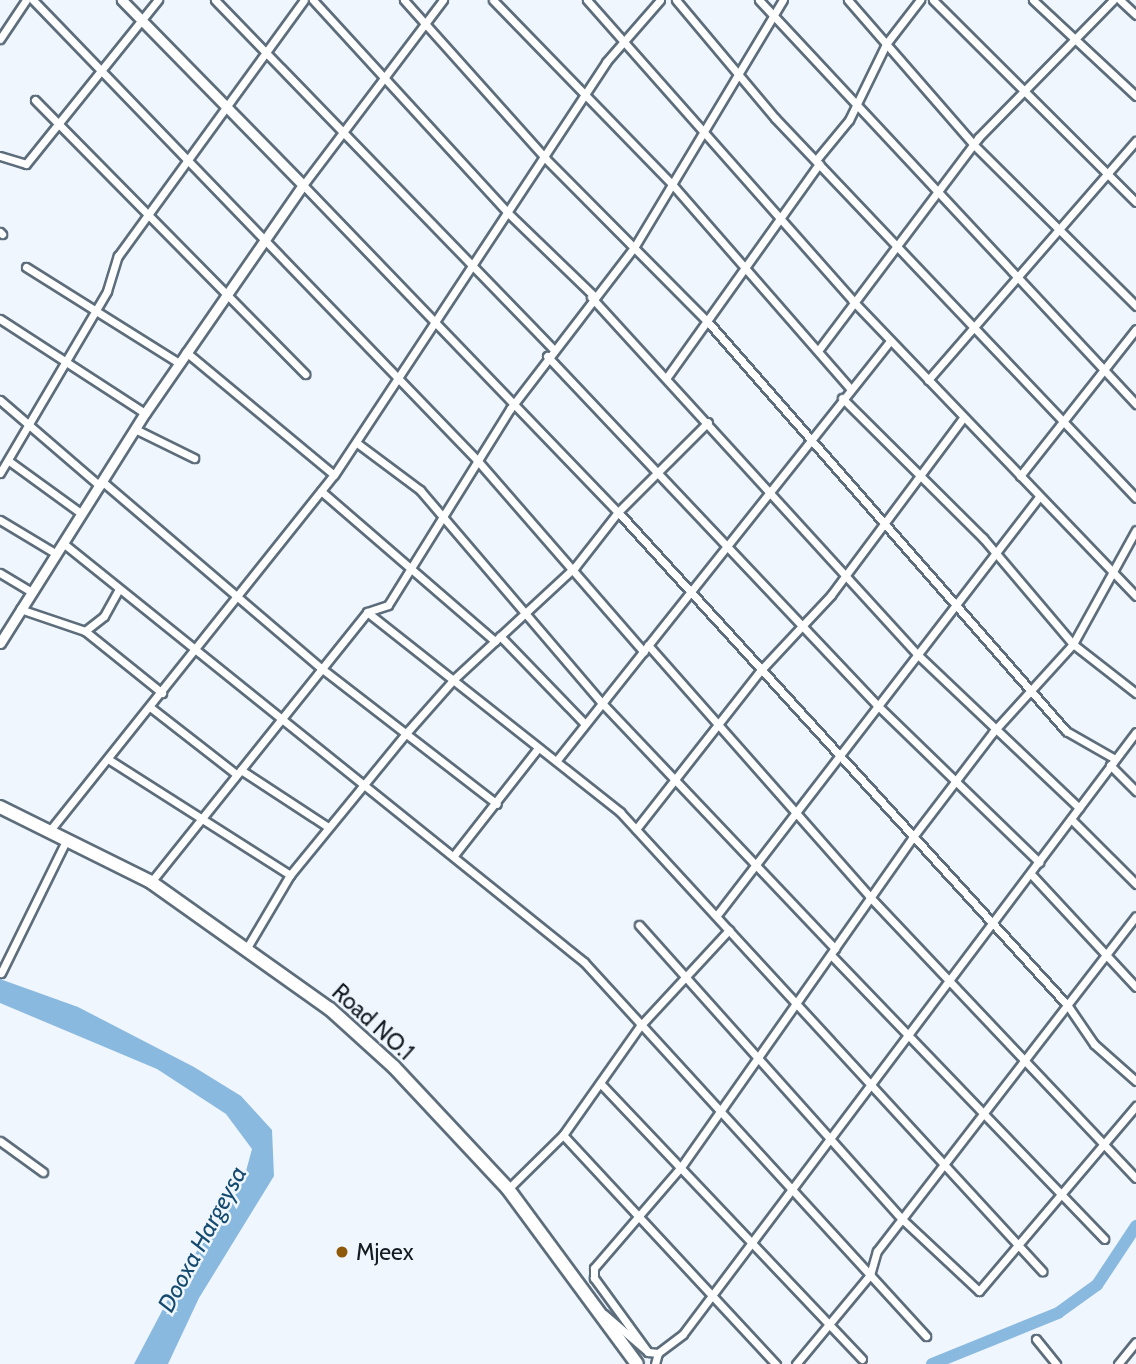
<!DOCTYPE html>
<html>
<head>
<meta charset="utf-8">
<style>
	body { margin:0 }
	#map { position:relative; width:1136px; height:1364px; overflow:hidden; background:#eff6fd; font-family:Cabin,sans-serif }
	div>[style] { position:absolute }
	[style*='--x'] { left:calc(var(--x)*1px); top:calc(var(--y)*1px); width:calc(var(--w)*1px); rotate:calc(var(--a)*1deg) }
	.water>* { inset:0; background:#8ab9e0 }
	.river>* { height:12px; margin:-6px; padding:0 6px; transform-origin:6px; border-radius:6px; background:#8ab9e0 }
	.roads { filter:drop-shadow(2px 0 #5d6d7b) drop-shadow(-2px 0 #5d6d7b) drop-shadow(0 2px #5d6d7b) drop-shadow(0 -2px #5d6d7b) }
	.minor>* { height:7px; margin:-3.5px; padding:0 3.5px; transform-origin:3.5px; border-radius:3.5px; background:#fff }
	.tertiary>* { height:9px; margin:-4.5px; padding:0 4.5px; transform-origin:4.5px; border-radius:4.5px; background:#fff }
	.trunk>* { height:12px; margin:-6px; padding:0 6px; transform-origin:6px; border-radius:6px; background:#fff }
	.dots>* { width:19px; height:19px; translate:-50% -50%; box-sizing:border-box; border:4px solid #eff6fd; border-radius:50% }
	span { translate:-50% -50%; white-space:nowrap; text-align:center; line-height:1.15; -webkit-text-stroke:5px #eff6fd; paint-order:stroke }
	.street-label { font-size:23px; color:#151c21 }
	.poi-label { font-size:23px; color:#151c21 }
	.left { translate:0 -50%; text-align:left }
	.water-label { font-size:24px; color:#144a6f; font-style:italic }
</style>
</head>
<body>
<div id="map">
	<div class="water">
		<div style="clip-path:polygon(0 979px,78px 1007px,194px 1067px,241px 1096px,272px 1130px,274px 1176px,199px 1298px,168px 1364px,134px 1364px,181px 1275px,243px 1182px,252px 1149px,226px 1114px,157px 1069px,0 1003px)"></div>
	</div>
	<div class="river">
		<div style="--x:932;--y:1364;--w:136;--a:-22"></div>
		<div style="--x:1058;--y:1313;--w:48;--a:-35.7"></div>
		<div style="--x:1097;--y:1285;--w:71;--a:-56.5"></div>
	</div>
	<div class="roads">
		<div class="minor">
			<div style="--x:33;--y:0;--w:639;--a:46.01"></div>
			<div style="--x:477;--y:460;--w:254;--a:49"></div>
			<div style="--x:215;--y:0;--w:484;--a:45.9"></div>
			<div style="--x:313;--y:0;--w:287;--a:47.5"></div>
			<div style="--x:507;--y:212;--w:120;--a:44"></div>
			<div style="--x:404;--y:0;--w:213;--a:48.2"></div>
			<div style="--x:546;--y:159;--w:230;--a:45.2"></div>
			<div style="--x:708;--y:322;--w:544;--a:48.8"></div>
			<div style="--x:1066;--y:731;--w:56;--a:29.7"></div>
			<div style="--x:443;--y:0;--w:232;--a:127.1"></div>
			<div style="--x:303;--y:185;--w:454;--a:46.1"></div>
			<div style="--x:618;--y:512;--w:668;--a:47.67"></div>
			<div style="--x:1068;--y:1006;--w:46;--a:55.6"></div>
			<div style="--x:1094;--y:1044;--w:56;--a:41.4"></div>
			<div style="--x:493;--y:0;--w:255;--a:45.8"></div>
			<div style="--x:671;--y:183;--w:272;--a:48.9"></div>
			<div style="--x:587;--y:0;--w:400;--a:48.5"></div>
			<div style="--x:852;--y:300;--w:410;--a:46.2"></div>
			<div style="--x:676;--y:0;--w:154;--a:50"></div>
			<div style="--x:775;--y:118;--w:524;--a:46.47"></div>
			<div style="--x:759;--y:0;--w:553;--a:46.98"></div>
			<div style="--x:848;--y:0;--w:191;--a:49"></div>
			<div style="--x:973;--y:144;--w:230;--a:44.8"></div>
			<div style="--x:933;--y:0;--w:286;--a:44.9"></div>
			<div style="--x:1033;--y:0;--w:141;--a:43"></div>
			<div style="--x:1120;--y:0;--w:22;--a:43"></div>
			<div style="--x:0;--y:39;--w:47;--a:-56.3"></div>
			<div style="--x:35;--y:100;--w:385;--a:45.4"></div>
			<div style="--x:0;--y:156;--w:27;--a:17"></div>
			<div style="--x:26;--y:164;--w:211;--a:-51.2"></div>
			<div style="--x:816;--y:160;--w:52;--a:-50.5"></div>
			<div style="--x:849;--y:120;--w:85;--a:-64"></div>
			<div style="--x:886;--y:44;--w:56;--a:-52.3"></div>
			<div style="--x:0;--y:232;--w:3;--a:45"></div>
			<div style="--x:26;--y:267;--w:181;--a:32.1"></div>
			<div style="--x:591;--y:297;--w:485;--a:47.6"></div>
			<div style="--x:918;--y:655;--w:222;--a:43.5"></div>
			<div style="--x:0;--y:319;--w:173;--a:33"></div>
			<div style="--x:820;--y:348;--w:263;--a:-53"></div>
			<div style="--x:978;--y:138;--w:193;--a:-45.6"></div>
			<div style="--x:186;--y:352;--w:192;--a:39.7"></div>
			<div style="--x:547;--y:356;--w:480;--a:46.6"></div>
			<div style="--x:877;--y:705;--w:226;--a:44.1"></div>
			<div style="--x:667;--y:377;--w:262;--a:-54.5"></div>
			<div style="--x:928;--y:380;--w:317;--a:-49"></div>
			<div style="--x:842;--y:398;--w:199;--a:44.8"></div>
			<div style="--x:983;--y:538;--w:139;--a:49.7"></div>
			<div style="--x:1073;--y:644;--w:80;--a:37.9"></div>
			<div style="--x:0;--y:400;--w:132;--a:40.7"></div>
			<div style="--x:135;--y:429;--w:66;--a:26.2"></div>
			<div style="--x:357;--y:443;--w:79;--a:36.7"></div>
			<div style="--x:420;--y:490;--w:279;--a:49.5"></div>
			<div style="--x:601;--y:702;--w:340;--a:46.5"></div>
			<div style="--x:9;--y:461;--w:90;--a:36"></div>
			<div style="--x:0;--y:473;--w:211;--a:-59.5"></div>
			<div style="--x:107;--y:291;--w:37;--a:-73"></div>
			<div style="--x:118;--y:256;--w:316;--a:-54"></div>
			<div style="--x:1020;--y:476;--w:187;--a:-51.7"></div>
			<div style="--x:103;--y:482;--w:287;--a:40.5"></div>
			<div style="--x:321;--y:668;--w:222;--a:37.7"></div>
			<div style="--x:321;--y:491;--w:230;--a:40.8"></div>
			<div style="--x:0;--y:520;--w:64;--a:31"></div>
			<div style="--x:63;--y:543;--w:669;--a:38.81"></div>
			<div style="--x:584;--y:962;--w:507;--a:47.56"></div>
			<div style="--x:0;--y:573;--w:35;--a:31"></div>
			<div style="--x:20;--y:609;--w:69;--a:18.7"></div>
			<div style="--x:85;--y:631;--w:99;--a:38.8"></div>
			<div style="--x:367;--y:612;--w:323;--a:38.3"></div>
			<div style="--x:620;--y:812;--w:624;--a:47.4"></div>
			<div style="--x:85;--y:631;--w:24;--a:-38"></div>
			<div style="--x:104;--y:616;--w:31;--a:-61"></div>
			<div style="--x:500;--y:636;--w:122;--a:46"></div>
			<div style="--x:648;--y:645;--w:334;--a:48.6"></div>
			<div style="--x:869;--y:896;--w:388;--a:46.6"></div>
			<div style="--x:150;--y:707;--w:109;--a:37.9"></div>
			<div style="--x:108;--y:759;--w:216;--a:32.5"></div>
			<div style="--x:557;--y:760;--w:535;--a:-51.52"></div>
			<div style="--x:1110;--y:765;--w:37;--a:45"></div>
			<div style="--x:241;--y:770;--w:104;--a:33.2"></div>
			<div style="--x:1071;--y:819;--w:92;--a:45"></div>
			<div style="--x:51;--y:829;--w:453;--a:-51.4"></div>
			<div style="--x:334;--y:475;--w:495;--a:-56.6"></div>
			<div style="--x:606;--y:62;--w:82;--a:-48.9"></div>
			<div style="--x:636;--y:829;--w:201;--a:-51.9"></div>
			<div style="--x:760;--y:671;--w:104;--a:-46.9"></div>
			<div style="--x:831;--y:595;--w:221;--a:-53.3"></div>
			<div style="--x:455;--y:854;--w:135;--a:-51.9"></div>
			<div style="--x:1031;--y:874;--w:154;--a:47.1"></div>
			<div style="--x:151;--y:882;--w:346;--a:-51.3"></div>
			<div style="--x:367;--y:612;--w:22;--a:-18"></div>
			<div style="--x:388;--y:605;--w:231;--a:-58.1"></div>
			<div style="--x:510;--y:409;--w:205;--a:-52.5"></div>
			<div style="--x:635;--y:246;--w:287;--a:-59"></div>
			<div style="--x:717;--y:915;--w:528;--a:-52.39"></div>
			<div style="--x:639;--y:925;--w:396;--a:48.2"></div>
			<div style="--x:903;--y:1220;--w:104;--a:43.1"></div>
			<div style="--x:979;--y:1291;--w:243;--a:-49.7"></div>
			<div style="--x:248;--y:946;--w:82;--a:-59.4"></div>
			<div style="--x:290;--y:875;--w:186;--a:-50.7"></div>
			<div style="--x:408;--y:731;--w:69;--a:-48.5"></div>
			<div style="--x:454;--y:679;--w:165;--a:-42.8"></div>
			<div style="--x:575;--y:567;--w:70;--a:-52"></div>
			<div style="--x:618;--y:512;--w:127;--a:-45"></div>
			<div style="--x:831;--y:955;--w:394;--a:46.1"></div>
			<div style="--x:1;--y:973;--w:149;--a:-63.8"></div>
			<div style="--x:601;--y:1084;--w:379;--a:46.5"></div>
			<div style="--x:563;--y:1135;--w:313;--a:47.1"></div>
			<div style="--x:0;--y:1141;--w:53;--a:35.8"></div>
			<div style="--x:508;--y:1189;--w:77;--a:-44.5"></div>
			<div style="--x:563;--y:1135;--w:133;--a:-54.8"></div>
			<div style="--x:640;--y:1026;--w:131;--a:-47.2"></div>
			<div style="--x:604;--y:1314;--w:58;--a:40.8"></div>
			<div style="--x:648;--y:1352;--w:10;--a:6"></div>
			<div style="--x:658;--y:1353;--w:31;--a:-37"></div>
			<div style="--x:683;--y:1334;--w:753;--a:-53.04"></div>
			<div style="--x:1036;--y:1339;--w:32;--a:51"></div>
			<div style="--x:648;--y:1352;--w:92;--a:-126.1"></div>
			<div style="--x:594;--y:1278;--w:10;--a:-90"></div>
			<div style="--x:594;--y:1268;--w:133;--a:-49.3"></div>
			<div style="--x:681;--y:1167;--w:402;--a:-54.9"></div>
			<div style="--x:912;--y:838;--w:133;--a:-52.6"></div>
			<div style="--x:993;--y:732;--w:119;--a:-47.7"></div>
			<div style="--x:1073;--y:644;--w:130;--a:-61.1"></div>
			<div style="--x:655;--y:1364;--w:11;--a:-75"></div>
			<div style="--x:796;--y:1364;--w:116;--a:-50.3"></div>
			<div style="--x:870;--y:1275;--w:25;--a:-74"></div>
			<div style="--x:877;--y:1251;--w:423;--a:-52.3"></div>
			<div style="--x:1118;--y:1364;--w:28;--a:-51"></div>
		</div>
		<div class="tertiary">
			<div style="--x:0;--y:643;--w:272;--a:-57.8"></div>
			<div style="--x:145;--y:413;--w:277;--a:-55.3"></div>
			<div style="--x:303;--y:185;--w:259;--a:-134.4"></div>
		</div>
		<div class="trunk">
			<div style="--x:0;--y:807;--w:169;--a:26.4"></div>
			<div style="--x:151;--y:882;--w:219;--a:35.4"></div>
			<div style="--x:330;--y:1009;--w:86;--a:42.2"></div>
			<div style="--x:394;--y:1067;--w:167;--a:46.9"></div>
			<div style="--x:508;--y:1189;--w:217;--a:53.6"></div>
		</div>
	</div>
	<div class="dots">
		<div style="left:342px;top:1252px;background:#8f590c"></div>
	</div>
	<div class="street-label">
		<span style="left:373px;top:1022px;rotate:42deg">Road NO.1</span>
	</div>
	<div class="poi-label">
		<span class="left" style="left:356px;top:1252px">Mjeex</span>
	</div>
	<div class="water-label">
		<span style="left:202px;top:1239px;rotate:-62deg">Dooxa Hargeysa</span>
	</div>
</div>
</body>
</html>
